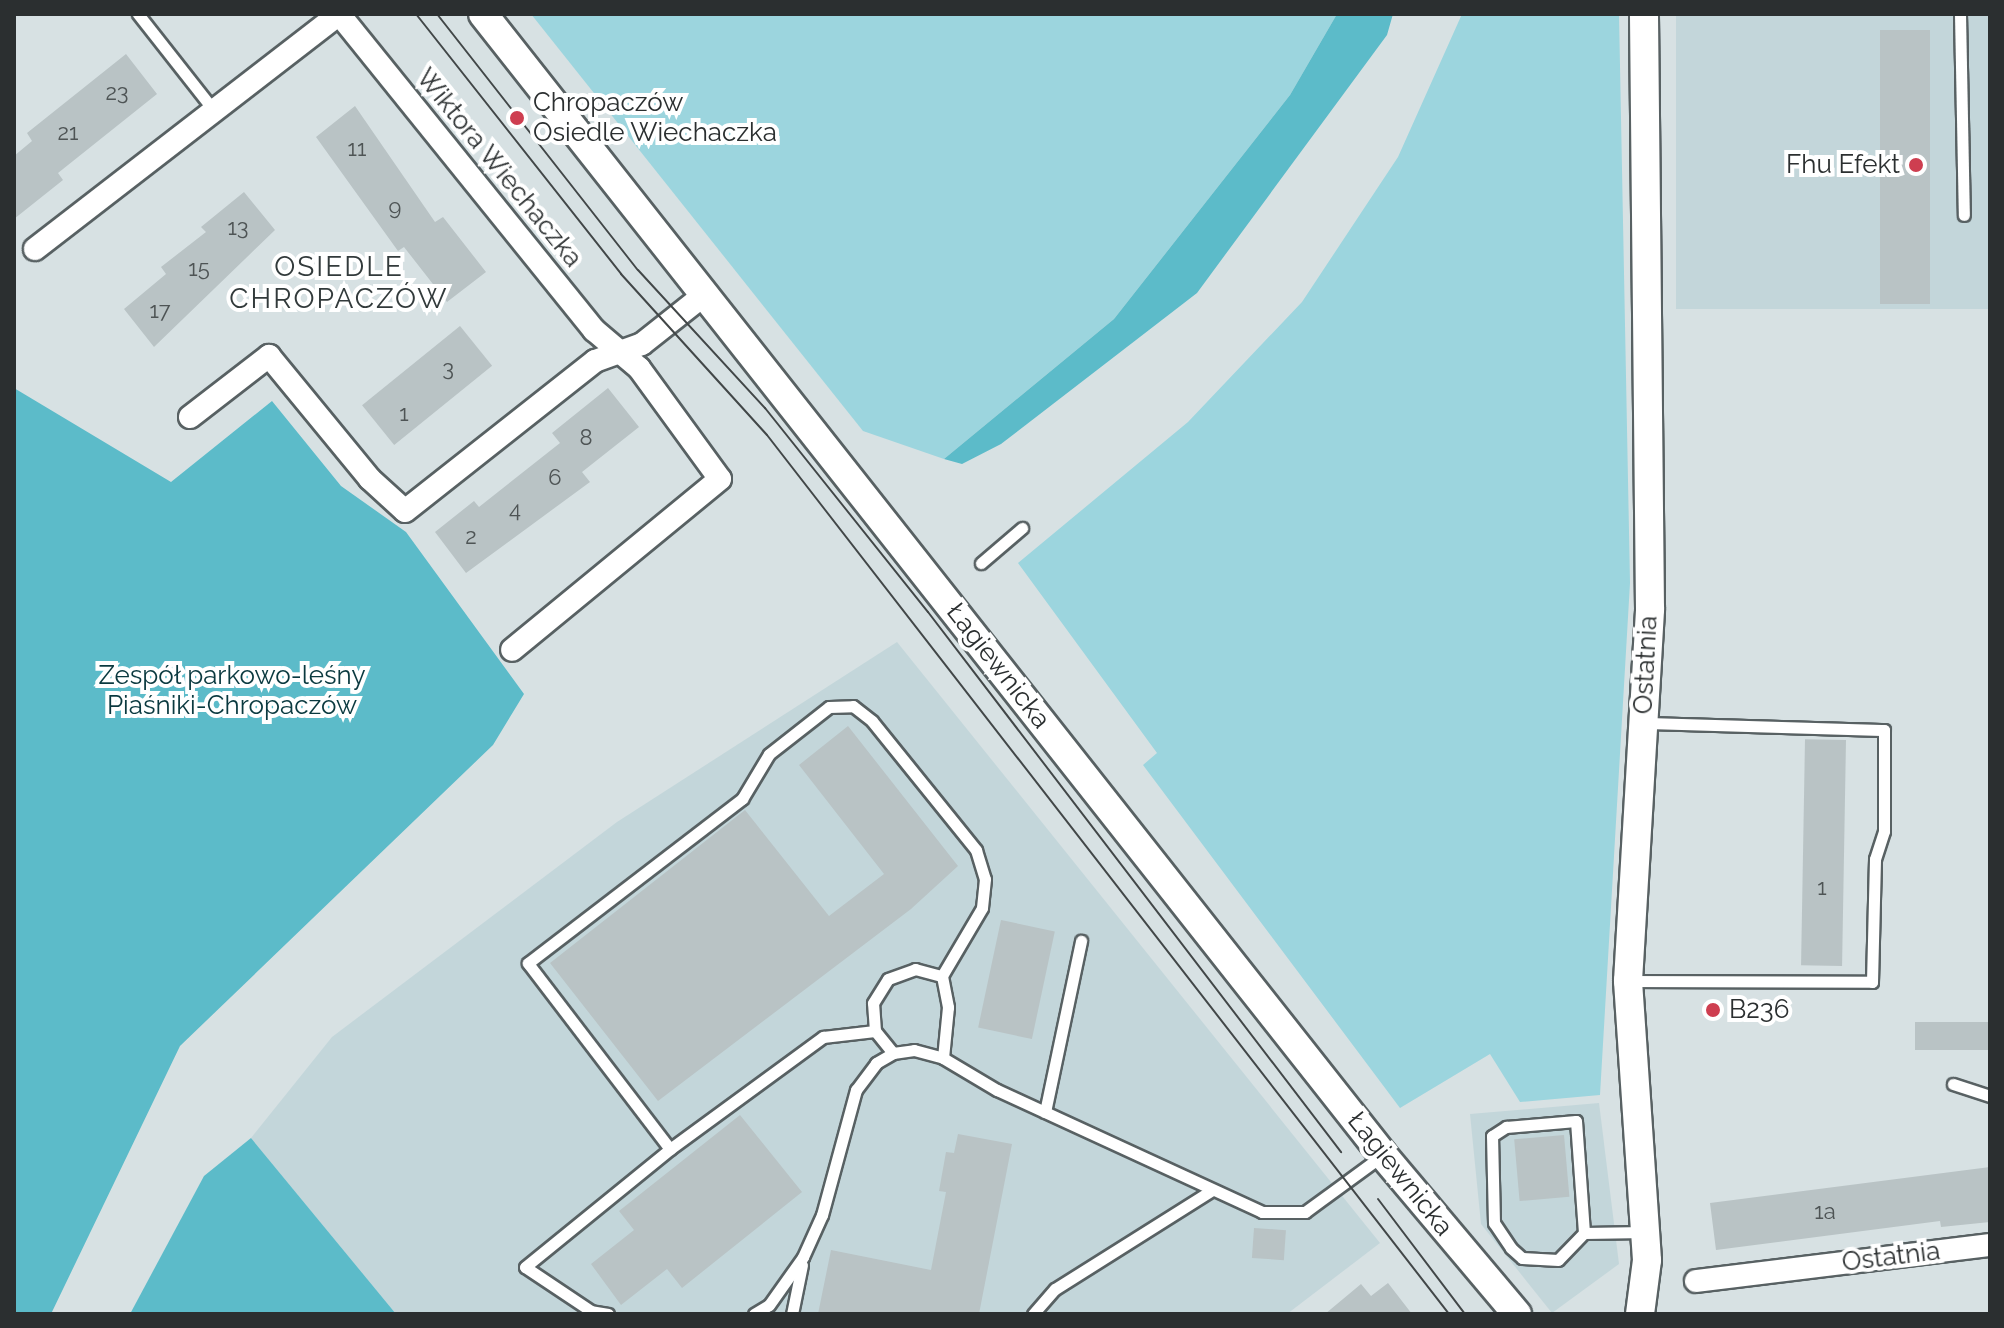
<!DOCTYPE html>
<html>
<head>
<meta charset="utf-8">
<style>
	body { margin:0 }
	#map { position:relative; width:2004px; height:1328px; overflow:hidden; background:#d7e1e3; font-family:Raleway,sans-serif }
	div>[style] { position:absolute }
	[style*='--x'] { left:calc(var(--x)*1px); top:calc(var(--y)*1px); width:calc(var(--w)*1px); rotate:calc(var(--a)*1deg) }
	.built>* { inset:0; background:#c3d6da; transform-origin:0 0 }
	.green>* { inset:0; background:#9cd5de }
	.forest>* { inset:0; background:#5cbbc9 }
	.building>* { inset:0; background:#b9c3c5; transform-origin:0 0 }
	.roads { filter:drop-shadow(2px 0 #586163) drop-shadow(-2px 0 #586163) drop-shadow(0 2px #586163) drop-shadow(0 -2px #586163) }
	.service>* { height:11px; margin:-5.5px; padding:0 5.5px; transform-origin:5.5px; border-radius:5.5px; background:#fff }
	.minor>* { height:22px; margin:-11px; padding:0 11px; transform-origin:11px; border-radius:11px; background:#fff }
	.tertiary>* { height:28px; margin:-14px; padding:0 14px; transform-origin:14px; border-radius:14px; background:#fff }
	.tram>* { height:2px; margin:-1px; padding:0 1px; transform-origin:1px; border-radius:1px; background:#424748 }
	.dots>* { width:22px; height:22px; translate:-50% -50%; box-sizing:border-box; border:4px solid #fff; border-radius:50% }
	span { translate:-50% -50%; white-space:nowrap; text-align:center; line-height:1.15; -webkit-text-stroke:8px #fff; paint-order:stroke }
	.number-label { font-size:22px; color:#4e5455 }
	.number-label span { -webkit-text-stroke-width:0 }
	.poi-label { font-size:26px; color:#2b2f30 }
	.left { translate:0 -50%; text-align:left }
	.right { translate:-100% -50%; text-align:right }
	.street-label { font-size:26px; color:#2b2f30 }
	.park-label { font-size:26px; color:#0a393f }
	.neighbourhood-label { font-size:28px; color:#323a3b; letter-spacing:2px }
	.frame { position:absolute; inset:0; border:16px solid #2b2f30; pointer-events:none }
</style>
</head>
<body>
<div id="map">
	<div class="built">
		<div style="left:1676px;top:14px;width:314px;height:295px"></div>
		<div style="clip-path:polygon(897px 642px,1380px 1243px,1287px 1314px,396px 1314px,251px 1138px,332px 1037px,617px 822px)"></div>
		<div style="clip-path:polygon(1599px 1103px,1619px 1264px,1552px 1313px,1481px 1224px,1470px 1114px)"></div>
	</div>
	<div class="green">
		<div style="clip-path:polygon(531px 14px,1337px 14px,1290px 95px,1114px 319px,944px 459px,863px 431px)"></div>
		<div style="clip-path:polygon(1462px 14px,1619px 14px,1630px 583px,1600px 1095px,1520px 1102px,1490px 1054px,1400px 1108px,1143px 765px,1157px 753px,1018px 563px,1188px 422px,1302px 302px,1398px 157px)"></div>
	</div>
	<div class="forest">
		<div style="clip-path:polygon(1337px 14px,1393px 14px,1387px 35px,1197px 293px,1001px 444px,962px 464px,944px 459px,1114px 319px,1290px 95px)"></div>
		<div style="clip-path:polygon(14px 388px,171px 482px,272px 401px,341px 486px,406px 532px,524px 694px,493px 745px,180px 1046px,51px 1314px,14px 1314px)"></div>
		<div style="clip-path:polygon(251px 1138px,396px 1314px,130px 1314px,204px 1176px)"></div>
	</div>
	<div class="building">
		<div style="left:1880px;top:30px;width:50px;height:274px"></div>
		<div style="clip-path:polygon(126px 54px,157px 94px,58px 173px,63px 180px,14px 219px,14px 156px,32px 141px,27px 133px)"></div>
		<div style="clip-path:polygon(355px 106px,435px 222px,443px 217px,486px 272px,447px 302px,404px 247px,398px 251px,316px 137px)"></div>
		<div style="clip-path:polygon(244px 192px,275px 230px,154px 347px,124px 309px,166px 274px,161px 267px,206px 232px,201px 227px)"></div>
		<div style="left:460px;top:326px;width:51px;height:126px;rotate:51deg"></div>
		<div style="clip-path:polygon(608px 388px,639px 427px,582px 472px,590px 482px,466px 573px,435px 532px,474px 501px,479px 507px,560px 443px,552px 433px)"></div>
		<div style="clip-path:polygon(848px 726px,958px 866px,911px 909px,658px 1101px,550px 963px,745px 810px,829px 916px,884px 874px,799px 765px)"></div>
		<div style="left:1846px;top:740px;width:226px;height:41px;rotate:91deg"></div>
		<div style="left:1001px;top:920px;width:55px;height:110px;rotate:12deg"></div>
		<div style="left:1990px;top:1022px;width:28px;height:75px;rotate:90deg"></div>
		<div style="clip-path:polygon(740px 1115px,802px 1192px,682px 1288px,667px 1269px,621px 1305px,591px 1264px,634px 1230px,619px 1211px)"></div>
		<div style="clip-path:polygon(958px 1134px,1012px 1144px,979px 1314px,818px 1314px,831px 1250px,931px 1270px,946px 1192px,939px 1191px,946px 1152px,954px 1153px)"></div>
		<div style="left:1564px;top:1135px;width:62px;height:50px;rotate:85deg"></div>
		<div style="clip-path:polygon(1990px 1167px,1990px 1222px,1941px 1227px,1940px 1221px,1716px 1250px,1710px 1203px)"></div>
		<div style="left:1254px;top:1228px;width:32px;height:30px;rotate:4deg"></div>
		<div style="clip-path:polygon(1388px 1283px,1412px 1314px,1325px 1314px,1361px 1284px,1371px 1296px)"></div>
	</div>
	<div class="roads">
		<div class="service">
			<div style="--x:138;--y:14;--w:120;--a:51.8"></div>
			<div style="--x:1960;--y:14;--w:201;--a:88.9"></div>
			<div style="--x:981;--y:563;--w:54;--a:-40.5"></div>
			<div style="--x:1629;--y:981;--w:243;--a:0.2"></div>
			<div style="--x:1872;--y:982;--w:123;--a:-88.6"></div>
			<div style="--x:1875;--y:859;--w:29;--a:-72"></div>
			<div style="--x:1884;--y:831;--w:101;--a:-90"></div>
			<div style="--x:1884;--y:730;--w:239;--a:-178.3"></div>
			<div style="--x:893;--y:1053;--w:28;--a:-129"></div>
			<div style="--x:875;--y:1031;--w:28;--a:-94"></div>
			<div style="--x:873;--y:1003;--w:28;--a:-58"></div>
			<div style="--x:888;--y:979;--w:29;--a:-20"></div>
			<div style="--x:915;--y:969;--w:28;--a:15"></div>
			<div style="--x:1953;--y:1084;--w:39;--a:18"></div>
			<div style="--x:1045;--y:1112;--w:175;--a:-78.1"></div>
			<div style="--x:670;--y:1149;--w:234;--a:-127.4"></div>
			<div style="--x:528;--y:963;--w:270;--a:-37.5"></div>
			<div style="--x:742;--y:799;--w:52;--a:-59"></div>
			<div style="--x:769;--y:754;--w:76;--a:-38.1"></div>
			<div style="--x:829;--y:707;--w:24;--a:-2"></div>
			<div style="--x:853;--y:706;--w:24;--a:38"></div>
			<div style="--x:872;--y:721;--w:166;--a:51.1"></div>
			<div style="--x:976;--y:850;--w:30;--a:73"></div>
			<div style="--x:985;--y:879;--w:29;--a:96"></div>
			<div style="--x:982;--y:908;--w:79;--a:120.5"></div>
			<div style="--x:942;--y:976;--w:32;--a:79"></div>
			<div style="--x:948;--y:1007;--w:51;--a:95.6"></div>
			<div style="--x:1584;--y:1233;--w:37;--a:134"></div>
			<div style="--x:1558;--y:1260;--w:36;--a:-177"></div>
			<div style="--x:1522;--y:1258;--w:15;--a:-138"></div>
			<div style="--x:1511;--y:1248;--w:30;--a:-124"></div>
			<div style="--x:1494;--y:1223;--w:87;--a:-91.3"></div>
			<div style="--x:1492;--y:1136;--w:17;--a:-33"></div>
			<div style="--x:1506;--y:1127;--w:70;--a:-4.9"></div>
			<div style="--x:1576;--y:1121;--w:112;--a:85.9"></div>
			<div style="--x:1584;--y:1233;--w:61;--a:-0.9"></div>
			<div style="--x:608;--y:1314;--w:17;--a:-170"></div>
			<div style="--x:591;--y:1311;--w:79;--a:-146.3"></div>
			<div style="--x:525;--y:1267;--w:187;--a:-39.1"></div>
			<div style="--x:670;--y:1149;--w:190;--a:-36.2"></div>
			<div style="--x:823;--y:1037;--w:52;--a:-6.6"></div>
			<div style="--x:754;--y:1314;--w:17;--a:-31"></div>
			<div style="--x:769;--y:1305;--w:59;--a:-54.7"></div>
			<div style="--x:803;--y:1257;--w:46;--a:-65.7"></div>
			<div style="--x:822;--y:1215;--w:130;--a:-74.8"></div>
			<div style="--x:856;--y:1090;--w:34;--a:-53"></div>
			<div style="--x:876;--y:1063;--w:20;--a:-30"></div>
			<div style="--x:893;--y:1053;--w:21;--a:-8"></div>
			<div style="--x:914;--y:1050;--w:30;--a:15"></div>
			<div style="--x:943;--y:1058;--w:63;--a:30.7"></div>
			<div style="--x:997;--y:1090;--w:292;--a:24.7"></div>
			<div style="--x:1262;--y:1212;--w:43;--a:0"></div>
			<div style="--x:1305;--y:1212;--w:97;--a:-36.2"></div>
			<div style="--x:792;--y:1314;--w:50;--a:-78.5"></div>
			<div style="--x:1033;--y:1314;--w:33;--a:-49"></div>
			<div style="--x:1055;--y:1289;--w:186;--a:-32.2"></div>
		</div>
		<div class="minor">
			<div style="--x:339;--y:14;--w:406;--a:51.1"></div>
			<div style="--x:594;--y:330;--w:59;--a:40.2"></div>
			<div style="--x:639;--y:368;--w:137;--a:53.9"></div>
			<div style="--x:720;--y:479;--w:269;--a:140.6"></div>
			<div style="--x:35;--y:249;--w:384;--a:-37.7"></div>
			<div style="--x:190;--y:417;--w:100;--a:-37.7"></div>
			<div style="--x:269;--y:356;--w:159;--a:50.6"></div>
			<div style="--x:370;--y:479;--w:47;--a:42.4"></div>
			<div style="--x:405;--y:511;--w:242;--a:-38.3"></div>
			<div style="--x:595;--y:361;--w:50;--a:-19.9"></div>
			<div style="--x:642;--y:344;--w:80;--a:-38.4"></div>
			<div style="--x:1696;--y:1281;--w:296;--a:-7"></div>
		</div>
		<div class="tertiary">
			<div style="--x:483;--y:14;--w:1453;--a:51.73"></div>
			<div style="--x:1383;--y:1155;--w:208;--a:49.9"></div>
			<div style="--x:1640;--y:1314;--w:54;--a:-82.6"></div>
			<div style="--x:1647;--y:1260;--w:280;--a:-93.9"></div>
			<div style="--x:1628;--y:981;--w:373;--a:-86.6"></div>
			<div style="--x:1650;--y:609;--w:595;--a:-90.58"></div>
		</div>
	</div>
	<div class="tram">
		<div style="--x:416;--y:14;--w:331;--a:51.7"></div>
		<div style="--x:621;--y:274;--w:217;--a:47.8"></div>
		<div style="--x:767;--y:435;--w:1113;--a:52.19"></div>
		<div style="--x:437;--y:14;--w:325;--a:51.9"></div>
		<div style="--x:638;--y:270;--w:188;--a:47.4"></div>
		<div style="--x:765;--y:408;--w:261;--a:51.4"></div>
		<div style="--x:928;--y:612;--w:680;--a:52.59"></div>
		<div style="--x:1378;--y:1199;--w:144;--a:52.9"></div>
	</div>
	<div class="dots">
		<div style="left:517px;top:118px;background:#ce3e50"></div>
		<div style="left:1916px;top:165px;background:#ce3e50"></div>
		<div style="left:1713px;top:1010px;background:#ce3e50"></div>
	</div>
	<div class="number-label">
		<span style="left:117px;top:93px">23</span>
		<span style="left:68px;top:133px">21</span>
		<span style="left:357px;top:149px">11</span>
		<span style="left:395px;top:208px">9</span>
		<span style="left:238px;top:228px">13</span>
		<span style="left:199px;top:269px">15</span>
		<span style="left:160px;top:311px">17</span>
		<span style="left:448px;top:369px">3</span>
		<span style="left:404px;top:414px">1</span>
		<span style="left:586px;top:438px">8</span>
		<span style="left:555px;top:478px">6</span>
		<span style="left:515px;top:510px">4</span>
		<span style="left:471px;top:537px">2</span>
		<span style="left:1822px;top:888px">1</span>
		<span style="left:1825px;top:1212px">1a</span>
	</div>
	<div class="poi-label">
		<span class="left" style="left:533px;top:118px">Chropaczów<br>Osiedle Wiechaczka</span>
		<span class="right" style="left:1900px;top:165px">Fhu Efekt</span>
		<span class="left" style="left:1729px;top:1010px">B236</span>
	</div>
	<div class="street-label">
		<span style="left:499px;top:168px;rotate:51deg">Wiktora Wiechaczka</span>
		<span style="left:1646px;top:665px;rotate:-87deg">Ostatnia</span>
		<span style="left:998px;top:666px;rotate:52deg">Łagiewnicka</span>
		<span style="left:1400px;top:1174px;rotate:51deg">Łagiewnicka</span>
		<span style="left:1891px;top:1257px;rotate:-7deg">Ostatnia</span>
	</div>
	<div class="park-label">
		<span style="left:232px;top:691px">Zespół parkowo-leśny<br>Piaśniki-Chropaczów</span>
	</div>
	<div class="neighbourhood-label">
		<span style="left:339px;top:283px">OSIEDLE<br>CHROPACZÓW</span>
	</div>
	<div class="frame"></div>
</div>
</body>
</html>
